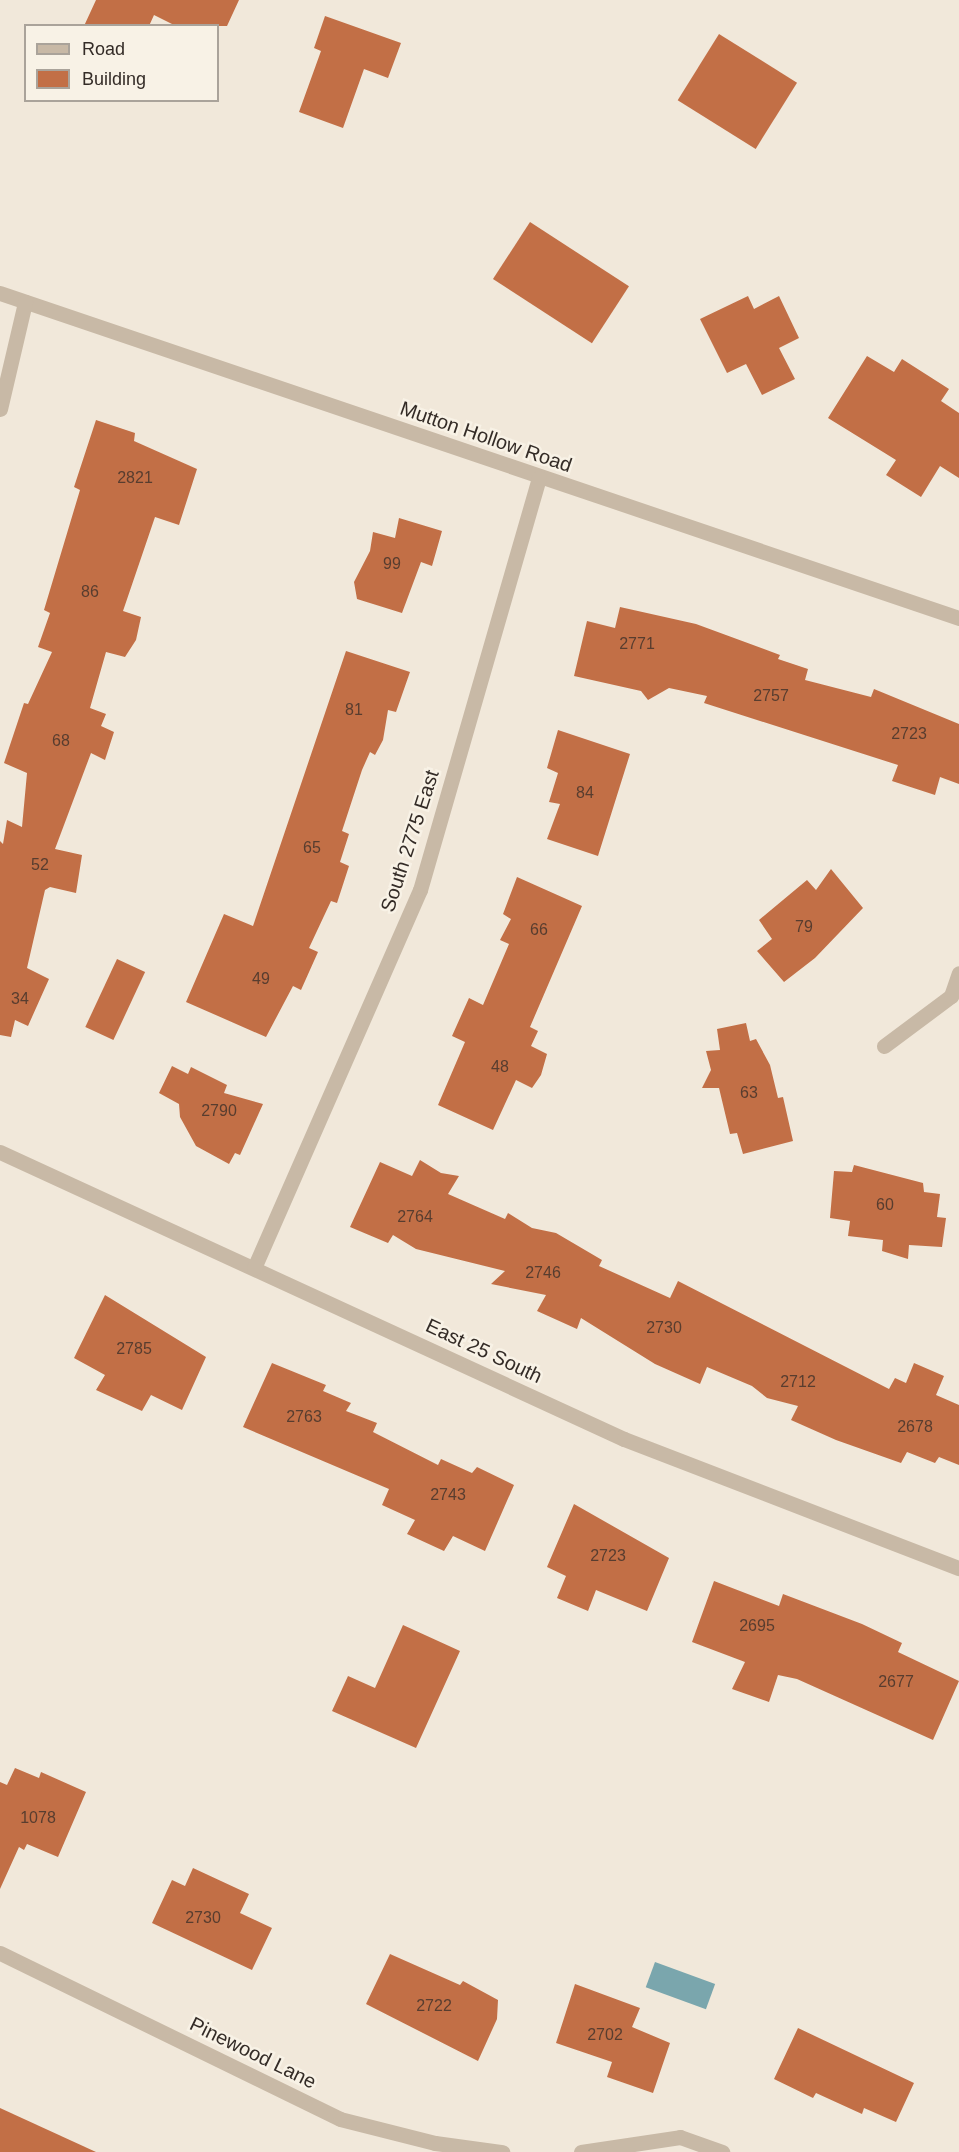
<!DOCTYPE html>
<html>
<head>
<meta charset="utf-8">
<style>
	body { margin:0 }
	#map { position:relative; width:959px; height:2152px; overflow:hidden; background:#f1e8da; font-family:Helvetica,sans-serif }
	div>[style] { position:absolute }
	[style*='--x'] { left:calc(var(--x)*1px); top:calc(var(--y)*1px); width:calc(var(--w)*1px); rotate:calc(var(--a)*1deg) }
	.water>* { inset:0; background:#7aa6ad; transform-origin:0 0 }
	.building>* { inset:0; background:#c26f46; transform-origin:0 0 }
	.minor>* { height:15px; margin:-7.5px; padding:0 7.5px; transform-origin:7.5px; border-radius:7.5px; background:#c8b9a6 }
	span { translate:-50% -50%; white-space:nowrap; text-align:center; line-height:1.15; -webkit-text-stroke:5px #f8f2e6; paint-order:stroke }
	.number-label { font-size:16px; color:#583d2f }
	.number-label span { -webkit-text-stroke-width:0 }
	.street-label { font-size:20px; color:#342c27 }
	.legend { position:absolute; left:24px; top:24px; width:195px; height:78px; box-sizing:border-box; background:#f8f2e6; border:2px solid #aaa39a; margin:0; padding:8px 10px; list-style:none; font-size:18px; color:#342c27 }
	.legend li { display:flex; align-items:center; gap:12px; height:30px }
	.legend b { width:30px; border:2px solid #aaa39a }
</style>
</head>
<body>
<div id="map">
	<div class="water">
		<div style="left:655px;top:1962px;width:64px;height:27px;rotate:20deg"></div>
	</div>
	<div class="building">
		<div style="clip-path:polygon(96px 0,239px 0,227px 26px,176px 26px,154px 15px,149px 26px,84px 26px)"></div>
		<div style="clip-path:polygon(325px 16px,401px 43px,388px 78px,364px 69px,343px 128px,299px 112px,321px 51px,314px 48px)"></div>
		<div style="left:719px;top:34px;width:92px;height:78px;rotate:32deg"></div>
		<div style="left:530px;top:222px;width:118px;height:68px;rotate:33deg"></div>
		<div style="clip-path:polygon(748px 296px,754px 309px,779px 296px,799px 338px,779px 348px,795px 379px,762px 395px,746px 364px,727px 373px,700px 319px)"></div>
		<div style="clip-path:polygon(867px 356px,894px 372px,902px 359px,949px 389px,941px 401px,959px 413px,959px 478px,940px 466px,921px 497px,886px 475px,896px 460px,828px 418px)"></div>
		<div style="clip-path:polygon(96px 420px,135px 433px,134px 441px,197px 469px,179px 525px,155px 517px,123px 611px,141px 617px,136px 640px,125px 657px,106px 652px,90px 708px,106px 714px,101px 726px,114px 732px,105px 760px,91px 753px,55px 849px,82px 855px,76px 893px,50px 887px,45px 890px,27px 968px,49px 979px,28px 1026px,15px 1020px,11px 1037px,0 1035px,0 841px,3px 844px,7px 820px,22px 827px,27px 773px,4px 763px,24px 703px,28px 704px,52px 652px,38px 647px,50px 613px,44px 610px,80px 490px,74px 487px)"></div>
		<div style="clip-path:polygon(399px 518px,442px 531px,432px 566px,421px 562px,402px 613px,357px 599px,354px 582px,370px 551px,373px 532px,395px 538px)"></div>
		<div style="clip-path:polygon(620px 607px,696px 624px,780px 655px,778px 659px,808px 669px,805px 680px,871px 697px,874px 689px,959px 724px,959px 784px,940px 777px,935px 795px,892px 781px,898px 765px,704px 703px,707px 696px,669px 688px,648px 700px,641px 691px,574px 676px,587px 621px,615px 628px)"></div>
		<div style="clip-path:polygon(346px 651px,410px 672px,396px 712px,388px 710px,383px 740px,375px 755px,370px 752px,362px 770px,342px 831px,349px 834px,340px 862px,349px 866px,337px 903px,331px 901px,309px 948px,318px 952px,301px 990px,293px 986px,266px 1037px,186px 1002px,224px 914px,253px 926px)"></div>
		<div style="clip-path:polygon(558px 730px,630px 754px,598px 856px,547px 839px,560px 804px,549px 802px,558px 773px,547px 768px)"></div>
		<div style="clip-path:polygon(831px 869px,863px 908px,815px 958px,784px 982px,757px 951px,772px 939px,759px 920px,807px 880px,816px 890px)"></div>
		<div style="clip-path:polygon(517px 877px,582px 906px,530px 1027px,538px 1031px,531px 1046px,547px 1054px,541px 1075px,532px 1088px,516px 1080px,493px 1130px,438px 1105px,465px 1042px,452px 1036px,469px 998px,483px 1005px,509px 944px,500px 940px,511px 919px,503px 914px)"></div>
		<div style="left:117px;top:959px;width:31px;height:75px;rotate:25deg"></div>
		<div style="clip-path:polygon(746px 1023px,750px 1041px,756px 1039px,770px 1065px,778px 1098px,783px 1097px,793px 1141px,743px 1154px,737px 1133px,730px 1134px,719px 1088px,702px 1088px,711px 1070px,706px 1051px,720px 1050px,717px 1029px)"></div>
		<div style="clip-path:polygon(172px 1066px,188px 1074px,191px 1067px,227px 1085px,224px 1093px,263px 1104px,240px 1155px,235px 1153px,229px 1164px,196px 1146px,180px 1117px,179px 1104px,159px 1093px)"></div>
		<div style="clip-path:polygon(420px 1160px,441px 1173px,459px 1176px,448px 1194px,505px 1219px,508px 1213px,532px 1228px,556px 1233px,602px 1260px,599px 1266px,670px 1298px,678px 1281px,889px 1389px,895px 1378px,906px 1383px,914px 1363px,944px 1376px,936px 1395px,959px 1405px,959px 1465px,939px 1457px,935px 1463px,907px 1452px,901px 1463px,836px 1440px,791px 1420px,798px 1406px,767px 1398px,752px 1386px,707px 1367px,700px 1384px,655px 1364px,581px 1318px,577px 1329px,537px 1311px,546px 1295px,491px 1284px,505px 1271px,416px 1249px,393px 1235px,388px 1243px,350px 1227px,380px 1162px,412px 1176px)"></div>
		<div style="clip-path:polygon(854px 1165px,923px 1183px,924px 1192px,940px 1194px,937px 1217px,946px 1218px,942px 1247px,909px 1245px,908px 1259px,882px 1251px,883px 1240px,848px 1236px,850px 1221px,830px 1218px,834px 1171px,852px 1172px)"></div>
		<div style="clip-path:polygon(105px 1295px,206px 1357px,182px 1410px,151px 1395px,142px 1411px,96px 1390px,105px 1375px,74px 1358px)"></div>
		<div style="clip-path:polygon(272px 1363px,326px 1385px,323px 1391px,351px 1403px,346px 1411px,377px 1423px,373px 1432px,438px 1465px,441px 1459px,472px 1473px,477px 1467px,514px 1485px,485px 1551px,453px 1536px,444px 1551px,407px 1534px,415px 1520px,382px 1505px,389px 1489px,243px 1427px)"></div>
		<div style="clip-path:polygon(574px 1504px,669px 1558px,647px 1611px,596px 1590px,588px 1611px,557px 1598px,566px 1576px,547px 1567px)"></div>
		<div style="clip-path:polygon(714px 1581px,779px 1606px,783px 1594px,862px 1624px,902px 1643px,898px 1652px,959px 1681px,933px 1740px,797px 1679px,778px 1675px,769px 1702px,732px 1689px,745px 1662px,692px 1642px)"></div>
		<div style="clip-path:polygon(403px 1625px,460px 1651px,416px 1748px,332px 1711px,348px 1676px,375px 1688px)"></div>
		<div style="clip-path:polygon(15px 1768px,39px 1778px,41px 1772px,86px 1792px,58px 1857px,27px 1844px,24px 1850px,19px 1847px,0 1889px,0 1782px,7px 1785px)"></div>
		<div style="clip-path:polygon(193px 1868px,249px 1894px,240px 1913px,272px 1928px,252px 1970px,152px 1923px,172px 1880px,185px 1886px)"></div>
		<div style="clip-path:polygon(390px 1954px,460px 1985px,463px 1981px,498px 2000px,497px 2019px,478px 2061px,366px 2004px)"></div>
		<div style="clip-path:polygon(575px 1984px,640px 2008px,632px 2027px,670px 2043px,653px 2093px,607px 2077px,612px 2062px,556px 2043px)"></div>
		<div style="clip-path:polygon(798px 2028px,914px 2083px,896px 2122px,864px 2108px,862px 2114px,816px 2093px,813px 2098px,774px 2079px)"></div>
		<div style="clip-path:polygon(0 2108px,96px 2152px,0 2152px)"></div>
	</div>
	<div class="minor">
		<div style="--x:0;--y:293;--w:1013;--a:18.72"></div>
		<div style="--x:0;--y:409;--w:110;--a:-76.8"></div>
		<div style="--x:884;--y:1046;--w:84;--a:-36.7"></div>
		<div style="--x:951;--y:996;--w:24;--a:-71"></div>
		<div style="--x:0;--y:1152;--w:687;--a:24.7"></div>
		<div style="--x:624;--y:1439;--w:359;--a:21.1"></div>
		<div style="--x:254;--y:1268;--w:413;--a:-66.3"></div>
		<div style="--x:420;--y:890;--w:429;--a:-73.9"></div>
		<div style="--x:0;--y:1953;--w:378;--a:26"></div>
		<div style="--x:340;--y:2119;--w:98;--a:14.2"></div>
		<div style="--x:435;--y:2143;--w:68;--a:7.7"></div>
		<div style="--x:581;--y:2152;--w:100;--a:-8.6"></div>
		<div style="--x:680;--y:2137;--w:45;--a:19.7"></div>
	</div>
	<div class="number-label">
		<span style="left:135px;top:478px">2821</span>
		<span style="left:392px;top:564px">99</span>
		<span style="left:90px;top:592px">86</span>
		<span style="left:637px;top:644px">2771</span>
		<span style="left:771px;top:696px">2757</span>
		<span style="left:354px;top:710px">81</span>
		<span style="left:909px;top:734px">2723</span>
		<span style="left:61px;top:741px">68</span>
		<span style="left:585px;top:793px">84</span>
		<span style="left:312px;top:848px">65</span>
		<span style="left:40px;top:865px">52</span>
		<span style="left:804px;top:927px">79</span>
		<span style="left:539px;top:930px">66</span>
		<span style="left:261px;top:979px">49</span>
		<span style="left:20px;top:999px">34</span>
		<span style="left:500px;top:1067px">48</span>
		<span style="left:749px;top:1093px">63</span>
		<span style="left:219px;top:1111px">2790</span>
		<span style="left:885px;top:1205px">60</span>
		<span style="left:415px;top:1217px">2764</span>
		<span style="left:543px;top:1273px">2746</span>
		<span style="left:664px;top:1328px">2730</span>
		<span style="left:134px;top:1349px">2785</span>
		<span style="left:798px;top:1382px">2712</span>
		<span style="left:304px;top:1417px">2763</span>
		<span style="left:915px;top:1427px">2678</span>
		<span style="left:448px;top:1495px">2743</span>
		<span style="left:608px;top:1556px">2723</span>
		<span style="left:757px;top:1626px">2695</span>
		<span style="left:896px;top:1682px">2677</span>
		<span style="left:38px;top:1818px">1078</span>
		<span style="left:203px;top:1918px">2730</span>
		<span style="left:434px;top:2006px">2722</span>
		<span style="left:605px;top:2035px">2702</span>
	</div>
	<div class="street-label">
		<span style="left:486px;top:437px;rotate:19deg">Mutton Hollow Road</span>
		<span style="left:410px;top:841px;rotate:-72deg">South 2775 East</span>
		<span style="left:484px;top:1351px;rotate:25deg">East 25 South</span>
		<span style="left:253px;top:2053px;rotate:26deg">Pinewood Lane</span>
	</div>
	<ul class="legend">
	<li><b style="height:8px;background:#c8b9a6"></b>Road</li>
	<li><b style="height:16px;background:#c26f46"></b>Building</li>
	</ul>
</div>
</body>
</html>
